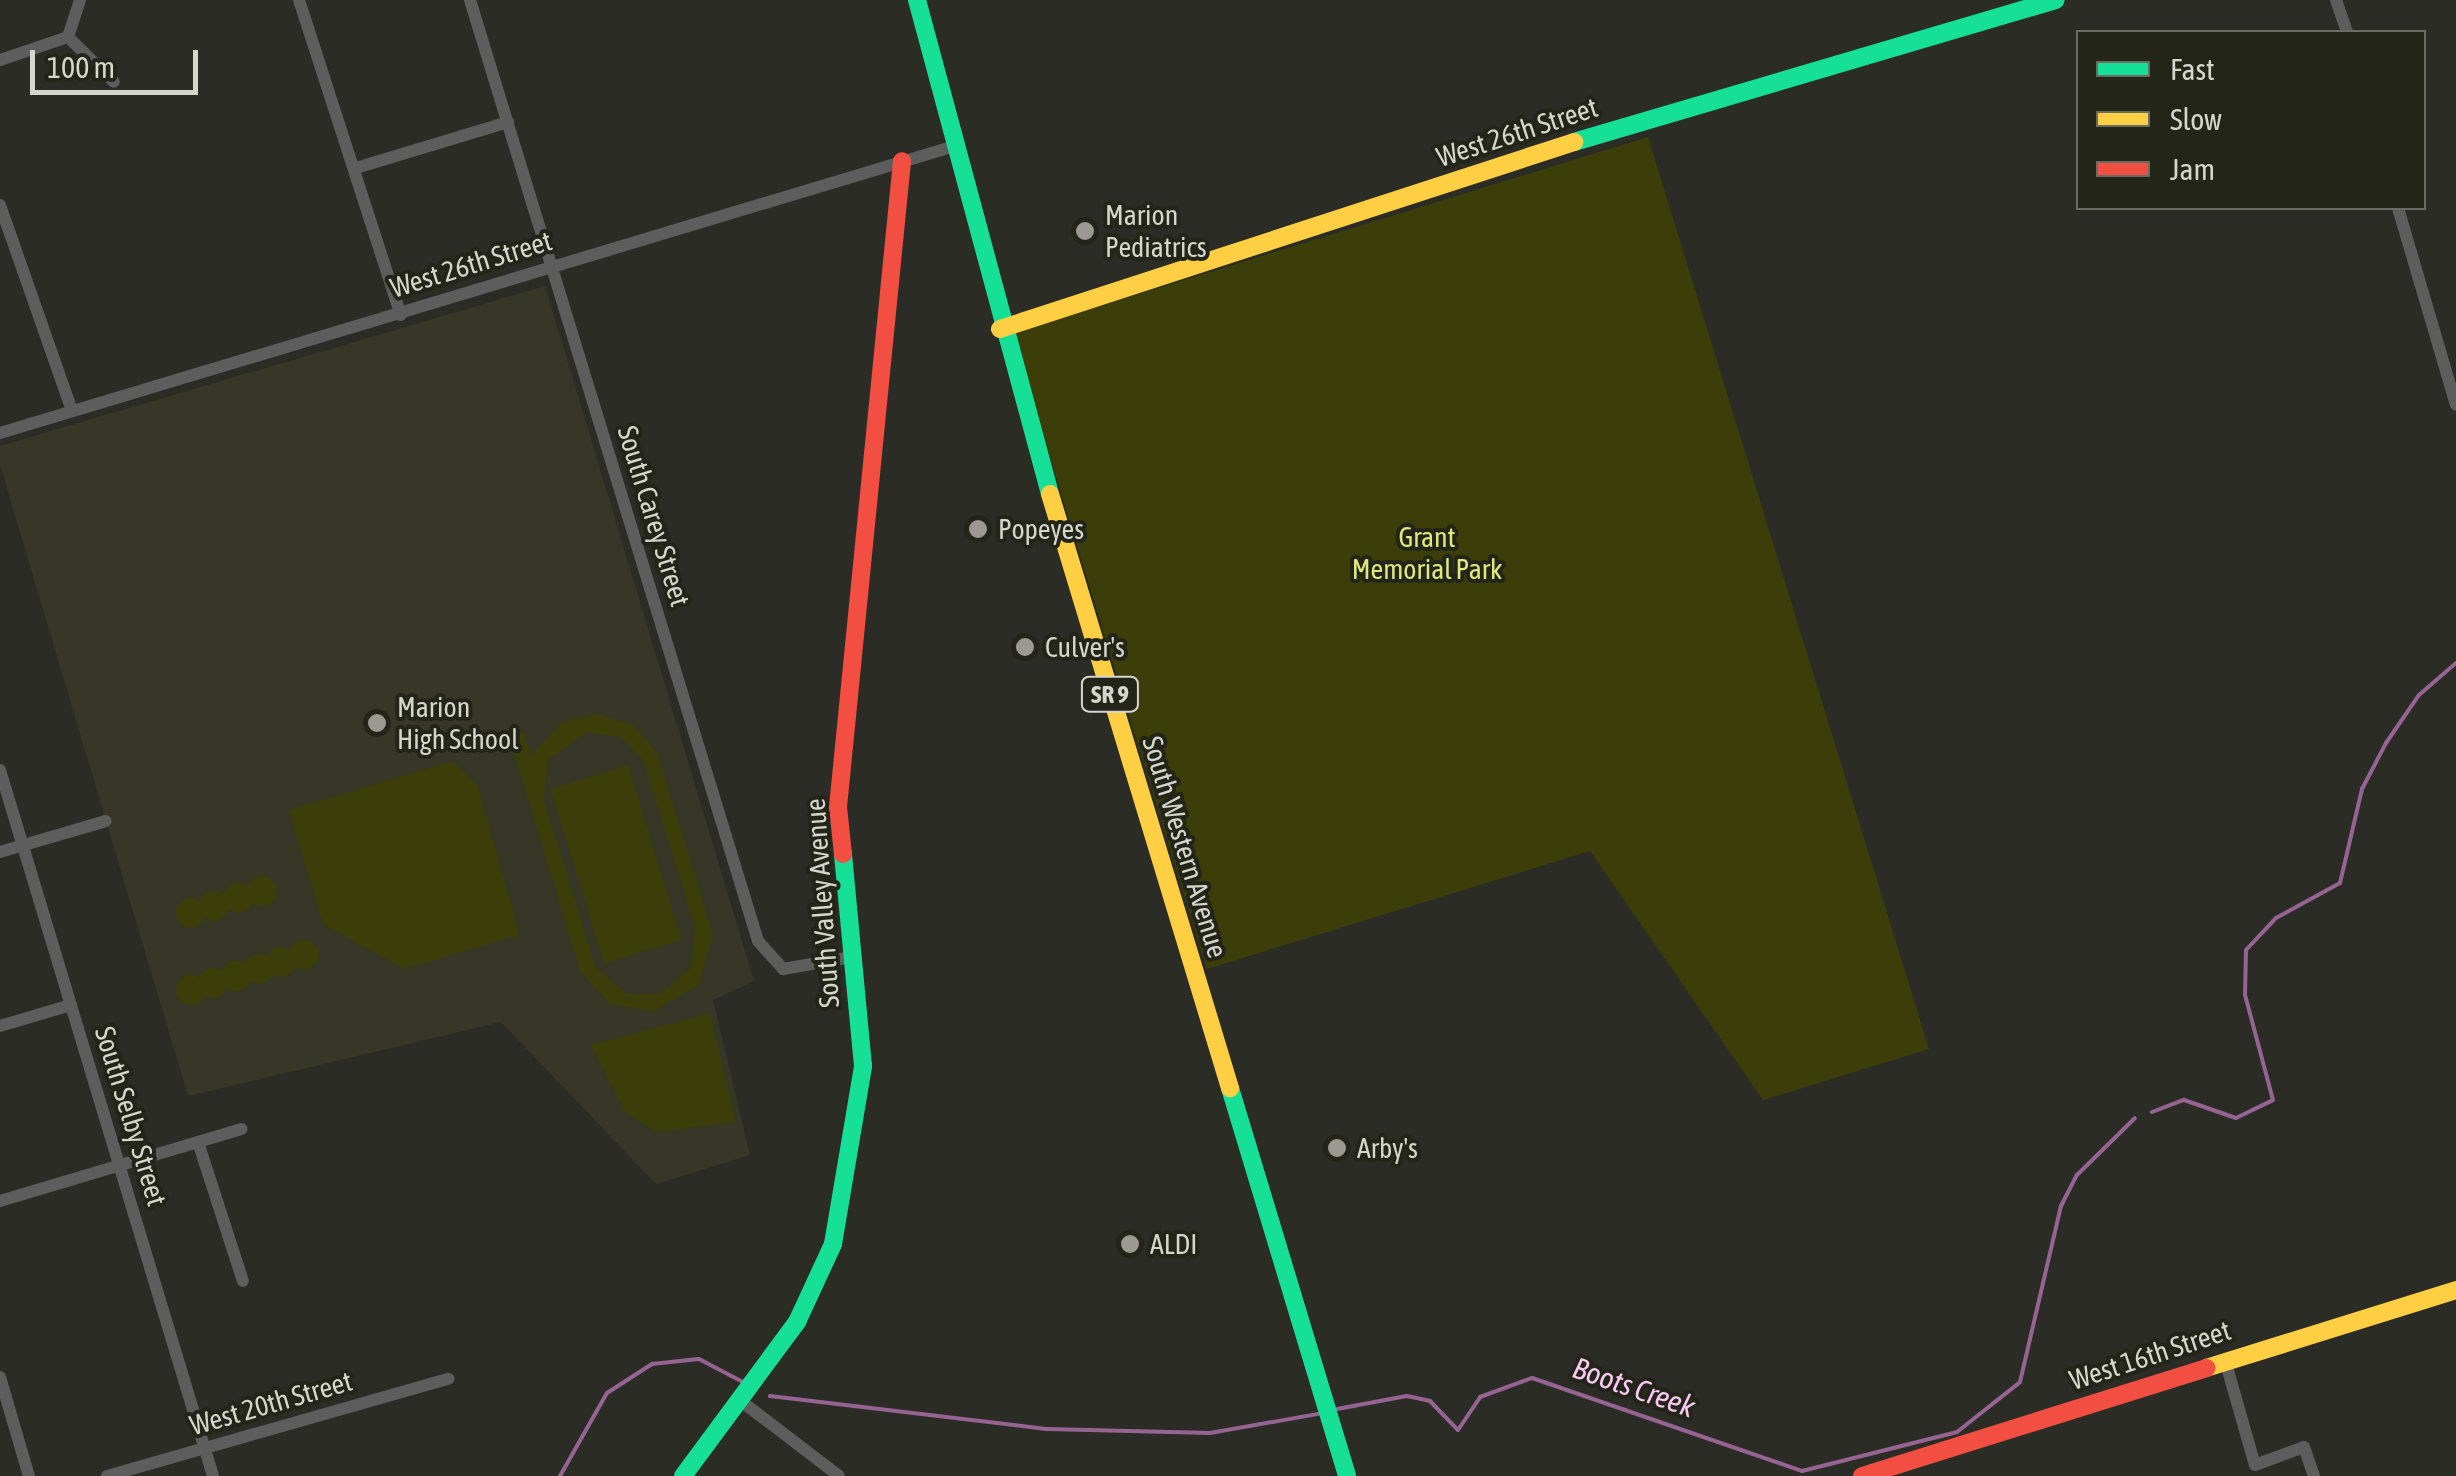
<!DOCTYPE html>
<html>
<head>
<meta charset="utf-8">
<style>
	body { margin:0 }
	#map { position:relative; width:2456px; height:1476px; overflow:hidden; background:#2c2c26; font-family:"Asap Condensed",sans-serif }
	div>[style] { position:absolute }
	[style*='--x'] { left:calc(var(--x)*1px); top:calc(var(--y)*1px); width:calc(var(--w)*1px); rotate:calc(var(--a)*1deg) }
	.built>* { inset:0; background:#363726 }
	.green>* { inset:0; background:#3b3e09; transform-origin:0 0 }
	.round { border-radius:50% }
	.stream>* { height:4px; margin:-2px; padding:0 2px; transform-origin:2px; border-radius:2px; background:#966492 }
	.street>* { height:12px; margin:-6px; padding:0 6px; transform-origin:6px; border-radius:6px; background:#5e5d5d }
	.fast>* { height:18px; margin:-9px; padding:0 9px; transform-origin:9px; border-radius:9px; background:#16e098 }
	.slow>* { height:18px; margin:-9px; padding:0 9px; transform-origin:9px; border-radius:9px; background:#ffcf43 }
	.jam>* { height:18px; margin:-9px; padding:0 9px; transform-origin:9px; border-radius:9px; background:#f24e42 }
	.dots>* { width:28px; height:28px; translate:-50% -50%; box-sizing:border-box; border:5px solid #242519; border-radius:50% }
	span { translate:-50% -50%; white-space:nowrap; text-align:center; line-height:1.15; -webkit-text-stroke:8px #242519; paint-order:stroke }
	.shield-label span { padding:2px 8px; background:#242519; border:2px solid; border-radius:8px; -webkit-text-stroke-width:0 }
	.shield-label { font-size:25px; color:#d5d6ce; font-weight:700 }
	.street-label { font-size:28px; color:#d5d6ce }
	.poi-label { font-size:28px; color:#d5d6ce }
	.left { translate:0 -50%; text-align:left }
	.park-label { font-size:28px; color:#dee87e }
	.water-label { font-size:30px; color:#facaf5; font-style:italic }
	.legend { position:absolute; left:2076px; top:30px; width:350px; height:180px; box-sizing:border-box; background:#242519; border:2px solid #6b6c61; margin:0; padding:12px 18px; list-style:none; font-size:30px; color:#d5d6ce }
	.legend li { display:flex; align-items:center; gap:20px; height:50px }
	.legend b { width:50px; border:2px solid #6b6c61 }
	.scale { position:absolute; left:30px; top:50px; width:168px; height:45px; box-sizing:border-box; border:5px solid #d5d6ce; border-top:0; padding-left:12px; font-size:30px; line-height:35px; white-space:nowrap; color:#d5d6ce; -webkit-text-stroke:8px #242519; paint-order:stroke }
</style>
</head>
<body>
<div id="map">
	<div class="built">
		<div style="clip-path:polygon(545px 286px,754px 981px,713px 1000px,750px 1155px,656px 1184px,501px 1022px,188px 1096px,0 465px,0 446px)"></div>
	</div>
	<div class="green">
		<div style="clip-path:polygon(1648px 137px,1929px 1049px,1763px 1100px,1590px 851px,1207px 969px,1012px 333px)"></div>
		<div style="clip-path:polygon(evenodd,599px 714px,633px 725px,657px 752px,713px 934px,699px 985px,653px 1012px,610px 1004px,581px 973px,509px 737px,524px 733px,531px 755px,564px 721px,599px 714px,587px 732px,620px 737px,643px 760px,695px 927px,691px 968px,660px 994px,627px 994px,596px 968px,544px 800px,548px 760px,587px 732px)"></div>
		<div style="clip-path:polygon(453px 761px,477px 785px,520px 935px,404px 969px,323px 924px,289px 810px)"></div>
		<div style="left:628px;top:765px;width:183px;height:81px;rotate:73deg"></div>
		<div class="round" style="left:247px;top:876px;width:30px;height:30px"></div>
		<div class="round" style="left:223px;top:883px;width:30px;height:30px"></div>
		<div class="round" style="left:199px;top:891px;width:30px;height:30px"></div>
		<div class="round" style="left:176px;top:898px;width:30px;height:30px"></div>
		<div class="round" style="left:289px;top:940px;width:30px;height:30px"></div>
		<div class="round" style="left:266px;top:947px;width:30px;height:30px"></div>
		<div class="round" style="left:244px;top:954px;width:30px;height:30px"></div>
		<div class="round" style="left:221px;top:961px;width:30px;height:30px"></div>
		<div class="round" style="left:198px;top:968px;width:30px;height:30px"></div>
		<div class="round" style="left:176px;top:975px;width:30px;height:30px"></div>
		<div style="clip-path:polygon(710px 1013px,736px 1122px,656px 1132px,626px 1113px,591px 1045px)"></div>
	</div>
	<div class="stream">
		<div style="--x:2152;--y:1112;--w:34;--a:-21"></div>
		<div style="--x:2184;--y:1100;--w:55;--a:19.1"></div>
		<div style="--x:2236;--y:1118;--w:41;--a:-25.9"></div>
		<div style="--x:2273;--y:1100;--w:109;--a:-104.9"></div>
		<div style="--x:2245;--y:995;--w:45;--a:-88.7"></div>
		<div style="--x:2246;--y:950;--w:44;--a:-46.8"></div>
		<div style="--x:2276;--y:918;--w:73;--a:-28.7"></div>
		<div style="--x:2340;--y:883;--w:97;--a:-76.8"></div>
		<div style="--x:2362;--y:789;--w:52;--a:-62.4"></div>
		<div style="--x:2386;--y:743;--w:58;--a:-55.5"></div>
		<div style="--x:2419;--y:695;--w:49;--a:-40.9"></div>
		<div style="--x:770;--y:1396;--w:280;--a:6.8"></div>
		<div style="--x:1048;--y:1429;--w:162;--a:1.4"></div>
		<div style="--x:1210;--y:1433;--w:110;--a:-10"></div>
		<div style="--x:1337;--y:1409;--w:71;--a:-10.5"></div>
		<div style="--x:1407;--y:1396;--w:24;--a:12"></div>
		<div style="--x:1430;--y:1401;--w:40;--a:46"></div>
		<div style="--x:1458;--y:1430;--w:40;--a:-56"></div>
		<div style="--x:1480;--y:1397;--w:55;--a:-20.1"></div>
		<div style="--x:1532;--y:1378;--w:286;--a:19"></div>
		<div style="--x:1802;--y:1471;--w:160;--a:-14.1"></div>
		<div style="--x:1957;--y:1432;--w:80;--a:-38.4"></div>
		<div style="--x:2020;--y:1382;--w:181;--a:-76.9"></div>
		<div style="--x:2061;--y:1206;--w:35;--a:-63"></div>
		<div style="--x:2077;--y:1175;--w:81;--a:-44.5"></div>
		<div style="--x:560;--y:1476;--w:95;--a:-60.5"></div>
		<div style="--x:607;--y:1393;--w:54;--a:-32.8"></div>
		<div style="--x:652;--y:1364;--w:47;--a:-6.1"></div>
		<div style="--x:699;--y:1359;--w:50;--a:27.6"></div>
	</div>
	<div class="street">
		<div style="--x:299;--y:0;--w:331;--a:72.1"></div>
		<div style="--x:470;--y:0;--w:984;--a:72.98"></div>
		<div style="--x:758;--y:941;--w:38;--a:48"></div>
		<div style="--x:783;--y:969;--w:70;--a:-9.9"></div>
		<div style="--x:2336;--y:0;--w:34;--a:71"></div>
		<div style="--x:68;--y:37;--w:64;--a:44.4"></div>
		<div style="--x:68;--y:37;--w:39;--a:-72"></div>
		<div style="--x:0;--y:60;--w:72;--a:-18.7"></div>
		<div style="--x:356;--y:168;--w:159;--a:-16.8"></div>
		<div style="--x:0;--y:205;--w:218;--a:70.7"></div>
		<div style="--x:2398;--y:208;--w:205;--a:73.6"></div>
		<div style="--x:0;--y:433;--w:997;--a:-16.73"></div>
		<div style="--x:0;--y:770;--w:737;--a:73.21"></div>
		<div style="--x:0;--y:852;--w:110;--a:-16.3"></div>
		<div style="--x:0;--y:1026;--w:74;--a:-16.5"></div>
		<div style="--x:198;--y:1142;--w:146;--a:72.1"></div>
		<div style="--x:0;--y:1201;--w:252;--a:-16.6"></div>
		<div style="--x:2225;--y:1360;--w:109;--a:74.1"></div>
		<div style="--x:2255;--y:1465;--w:52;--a:-20.2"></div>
		<div style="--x:2304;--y:1447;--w:31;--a:71"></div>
		<div style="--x:0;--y:1377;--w:103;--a:73.7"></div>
		<div style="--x:741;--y:1401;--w:123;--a:37.4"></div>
		<div style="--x:107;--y:1476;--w:355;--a:-15.9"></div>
	</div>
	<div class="fast">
		<div style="--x:917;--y:0;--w:512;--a:74.93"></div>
		<div style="--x:1574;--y:142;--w:502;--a:-16.42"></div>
		<div style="--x:1230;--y:1088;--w:405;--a:73.2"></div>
		<div style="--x:683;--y:1476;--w:192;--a:-53.5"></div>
		<div style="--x:797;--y:1322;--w:86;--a:-65.2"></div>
		<div style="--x:833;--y:1244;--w:181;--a:-80.4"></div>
		<div style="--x:863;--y:1066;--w:213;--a:-95.4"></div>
	</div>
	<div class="slow">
		<div style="--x:1000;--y:329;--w:604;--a:-18.04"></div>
		<div style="--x:1050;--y:494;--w:621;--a:73.14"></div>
		<div style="--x:2206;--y:1368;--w:262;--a:-17.3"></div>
	</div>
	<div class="jam">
		<div style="--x:843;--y:854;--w:47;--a:-96.1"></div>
		<div style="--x:838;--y:807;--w:649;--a:-84.34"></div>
		<div style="--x:1862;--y:1476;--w:361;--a:-17.4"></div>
	</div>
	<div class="dots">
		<div style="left:1085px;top:231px;background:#9a9a93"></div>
		<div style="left:978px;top:529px;background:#9a9a93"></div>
		<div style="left:1025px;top:647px;background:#9a9a93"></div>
		<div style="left:377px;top:723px;background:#9a9a93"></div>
		<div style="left:1337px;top:1148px;background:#9a9a93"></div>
		<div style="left:1130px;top:1244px;background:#9a9a93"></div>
	</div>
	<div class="shield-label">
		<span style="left:1110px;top:694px">SR 9</span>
	</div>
	<div class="street-label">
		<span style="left:1517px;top:132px;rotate:-18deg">West 26th Street</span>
		<span style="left:471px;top:264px;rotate:-17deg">West 26th Street</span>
		<span style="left:654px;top:516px;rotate:73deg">South Carey Street</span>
		<span style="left:1185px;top:847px;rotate:73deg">South Western Avenue</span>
		<span style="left:822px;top:903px;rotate:-94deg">South Valley Avenue</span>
		<span style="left:131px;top:1116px;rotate:73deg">South Selby Street</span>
		<span style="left:2150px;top:1355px;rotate:-18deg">West 16th Street</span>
		<span style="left:271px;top:1403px;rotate:-16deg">West 20th Street</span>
	</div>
	<div class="poi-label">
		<span class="left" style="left:1105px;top:231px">Marion<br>Pediatrics</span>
		<span class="left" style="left:998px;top:529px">Popeyes</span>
		<span class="left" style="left:1045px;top:647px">Culver's</span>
		<span class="left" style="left:397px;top:723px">Marion<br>High School</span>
		<span class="left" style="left:1357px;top:1148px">Arby's</span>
		<span class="left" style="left:1150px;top:1244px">ALDI</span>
	</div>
	<div class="park-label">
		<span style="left:1427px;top:553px">Grant<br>Memorial Park</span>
	</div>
	<div class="water-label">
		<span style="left:1634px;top:1387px;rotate:19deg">Boots Creek</span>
	</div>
	<ul class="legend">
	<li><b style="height:12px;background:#16e098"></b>Fast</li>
	<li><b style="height:12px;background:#ffcf43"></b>Slow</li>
	<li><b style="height:12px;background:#f24e42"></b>Jam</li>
	</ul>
	<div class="scale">100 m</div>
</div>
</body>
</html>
